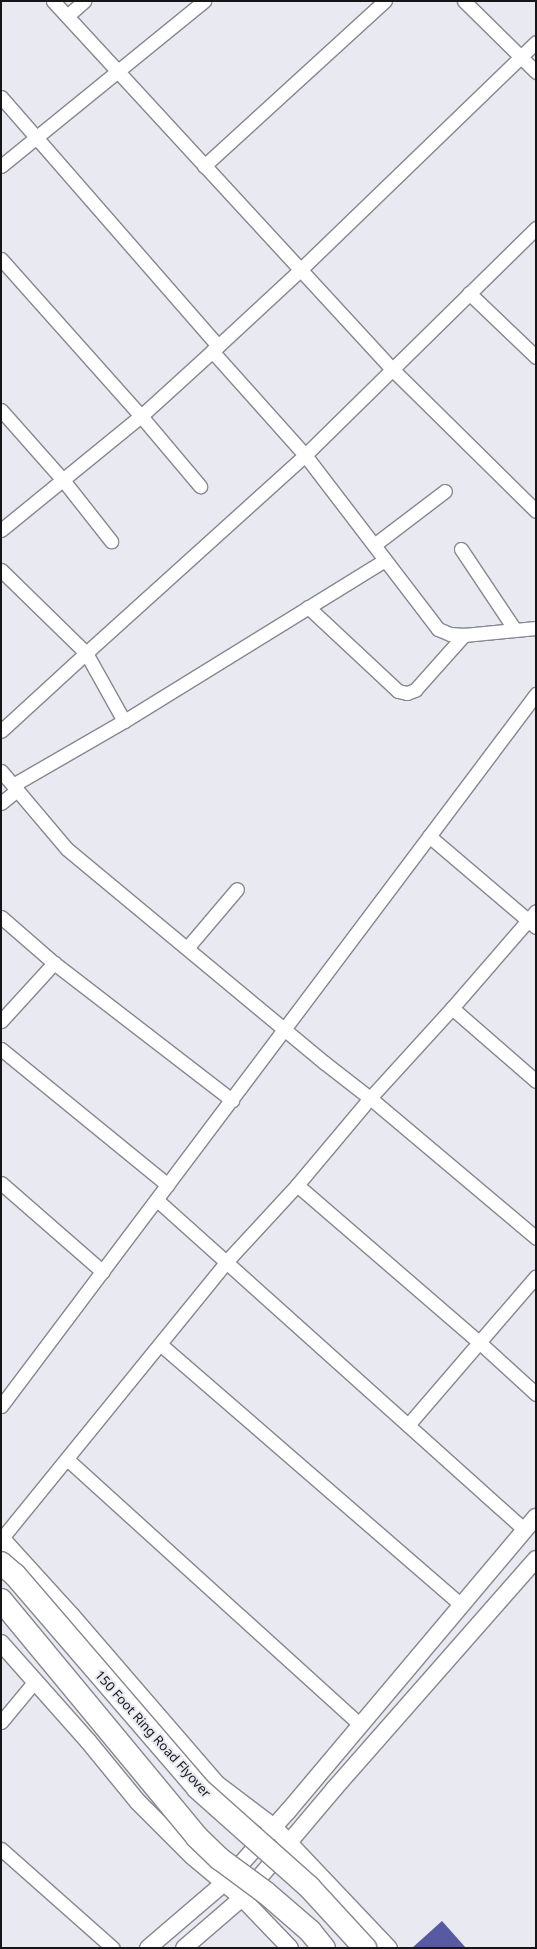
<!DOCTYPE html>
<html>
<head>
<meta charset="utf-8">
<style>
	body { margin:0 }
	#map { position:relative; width:537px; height:1949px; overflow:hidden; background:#e8e9f1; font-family:"Noto Sans",sans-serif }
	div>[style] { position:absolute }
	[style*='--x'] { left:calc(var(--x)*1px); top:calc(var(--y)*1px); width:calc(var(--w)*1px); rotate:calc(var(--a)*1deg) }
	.building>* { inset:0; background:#575aa0 }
	.roads { filter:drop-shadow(1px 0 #87888f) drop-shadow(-1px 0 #87888f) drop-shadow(0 1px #87888f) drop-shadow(0 -1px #87888f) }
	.minor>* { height:13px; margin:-6.5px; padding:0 6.5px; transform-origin:6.5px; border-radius:6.5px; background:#fff }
	.tertiary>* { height:16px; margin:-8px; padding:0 8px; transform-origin:8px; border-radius:8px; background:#fff }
	.bridges { filter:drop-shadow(1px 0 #87888f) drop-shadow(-1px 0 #87888f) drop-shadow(0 1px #87888f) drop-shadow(0 -1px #87888f) }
	.trunk-bridge>* { height:22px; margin:-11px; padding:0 11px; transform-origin:11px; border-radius:11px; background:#fff }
	span { translate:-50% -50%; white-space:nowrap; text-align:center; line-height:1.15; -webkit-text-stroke:4px #e8e9f1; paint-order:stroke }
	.street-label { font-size:13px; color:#161619 }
	.frame { position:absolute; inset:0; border:2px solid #161619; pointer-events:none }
</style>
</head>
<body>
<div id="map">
	<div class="building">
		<div style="clip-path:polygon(442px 1921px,466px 1948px,412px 1948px)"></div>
	</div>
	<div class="roads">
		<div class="minor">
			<div style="--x:53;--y:1;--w:500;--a:47.35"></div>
			<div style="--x:392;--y:369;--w:202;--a:44.6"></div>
			<div style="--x:464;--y:1;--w:101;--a:44.6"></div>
			<div style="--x:67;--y:16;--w:23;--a:-41"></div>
			<div style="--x:1;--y:97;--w:330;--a:48.9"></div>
			<div style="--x:1;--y:166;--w:262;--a:-39.1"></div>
			<div style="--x:204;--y:166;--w:245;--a:-42.4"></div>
			<div style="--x:1;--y:259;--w:210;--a:48.3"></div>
			<div style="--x:141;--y:416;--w:92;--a:49.9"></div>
			<div style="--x:469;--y:293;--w:93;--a:43.7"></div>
			<div style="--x:212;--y:351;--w:140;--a:48.2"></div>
			<div style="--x:305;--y:455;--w:219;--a:52.6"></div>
			<div style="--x:438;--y:629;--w:13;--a:23"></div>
			<div style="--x:450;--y:634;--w:14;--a:4"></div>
			<div style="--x:464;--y:635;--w:72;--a:-5.6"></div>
			<div style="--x:1;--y:410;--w:94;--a:48.5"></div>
			<div style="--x:63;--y:480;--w:78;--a:51.8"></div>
			<div style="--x:1;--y:530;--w:181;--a:-39.2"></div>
			<div style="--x:141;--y:416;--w:104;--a:-42.3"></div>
			<div style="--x:218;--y:346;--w:112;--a:-42.8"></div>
			<div style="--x:300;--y:270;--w:328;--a:-44"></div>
			<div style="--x:374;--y:545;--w:89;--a:-37.3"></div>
			<div style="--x:461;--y:549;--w:97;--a:56.3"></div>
			<div style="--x:385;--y:560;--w:307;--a:148.3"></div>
			<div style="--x:124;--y:721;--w:78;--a:-119.2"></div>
			<div style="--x:86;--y:653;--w:295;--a:-42.1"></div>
			<div style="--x:305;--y:455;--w:324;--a:-44.5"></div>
			<div style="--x:1;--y:570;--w:119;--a:44.3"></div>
			<div style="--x:86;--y:653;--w:115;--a:137.5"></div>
			<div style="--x:308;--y:607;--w:123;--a:43"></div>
			<div style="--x:398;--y:691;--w:9;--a:13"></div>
			<div style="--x:407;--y:693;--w:9;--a:-21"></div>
			<div style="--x:415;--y:690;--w:74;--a:-48.3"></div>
			<div style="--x:1;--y:771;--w:102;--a:49.8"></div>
			<div style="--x:67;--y:849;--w:335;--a:39.7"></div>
			<div style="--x:325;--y:1063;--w:57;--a:37.9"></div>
			<div style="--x:370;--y:1098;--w:217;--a:40.1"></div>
			<div style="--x:13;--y:785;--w:128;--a:-30"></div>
			<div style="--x:1;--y:803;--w:21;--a:-39"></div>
			<div style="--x:429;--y:836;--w:140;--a:40.4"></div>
			<div style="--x:1;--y:917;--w:70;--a:41"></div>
			<div style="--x:187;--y:948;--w:77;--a:-49.7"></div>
			<div style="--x:452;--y:1008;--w:111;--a:41"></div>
			<div style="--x:1;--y:1021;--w:79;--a:-47.6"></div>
			<div style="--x:54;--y:963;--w:225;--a:37.6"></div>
			<div style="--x:1;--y:1049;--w:215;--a:39.2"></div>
			<div style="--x:1;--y:1183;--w:135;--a:41.1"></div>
			<div style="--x:297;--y:1185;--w:240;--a:40.8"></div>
			<div style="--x:479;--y:1342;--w:77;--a:42.4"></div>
			<div style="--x:157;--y:1200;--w:494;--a:41.9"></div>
			<div style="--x:160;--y:1344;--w:398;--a:40.9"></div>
			<div style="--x:1;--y:1406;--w:891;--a:-53.08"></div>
			<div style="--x:408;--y:1425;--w:196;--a:-49.3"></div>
			<div style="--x:67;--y:1459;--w:396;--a:42.2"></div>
			<div style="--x:2;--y:1538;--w:355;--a:-50.9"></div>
			<div style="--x:226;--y:1262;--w:105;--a:-47.3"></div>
			<div style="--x:297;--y:1185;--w:114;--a:-50"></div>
			<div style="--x:370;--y:1098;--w:122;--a:-47.7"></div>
			<div style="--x:452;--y:1008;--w:128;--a:-49.1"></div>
			<div style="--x:1;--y:1722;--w:53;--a:-50.3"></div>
			<div style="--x:1;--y:1849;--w:149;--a:41.5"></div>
		</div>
		<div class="tertiary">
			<div style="--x:1;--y:1538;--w:105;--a:47.7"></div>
			<div style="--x:72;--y:1616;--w:221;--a:49.2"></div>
			<div style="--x:216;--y:1783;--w:73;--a:37.2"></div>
			<div style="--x:274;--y:1827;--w:167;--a:46.5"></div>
			<div style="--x:1;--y:1643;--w:131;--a:48.4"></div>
			<div style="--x:88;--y:1741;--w:79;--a:50.7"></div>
			<div style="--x:138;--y:1802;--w:76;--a:45"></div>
			<div style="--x:192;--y:1856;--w:65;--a:40"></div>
			<div style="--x:242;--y:1898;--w:69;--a:46.2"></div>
			<div style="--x:148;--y:1948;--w:99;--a:-40.5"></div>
			<div style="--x:223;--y:1884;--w:99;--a:-48.3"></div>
			<div style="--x:289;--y:1810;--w:383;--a:-49.9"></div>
			<div style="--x:184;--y:1948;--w:77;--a:-40.8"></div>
			<div style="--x:242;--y:1898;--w:143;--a:-49.8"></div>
			<div style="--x:334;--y:1789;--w:306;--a:-48.7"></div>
		</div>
	</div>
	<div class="bridges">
		<div class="trunk-bridge">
			<div style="--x:1;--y:1563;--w:18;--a:41"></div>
			<div style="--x:15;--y:1575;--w:281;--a:49.3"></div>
			<div style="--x:198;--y:1788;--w:149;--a:41.7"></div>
			<div style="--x:309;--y:1887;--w:83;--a:47.4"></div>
			<div style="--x:1;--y:1600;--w:308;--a:50.4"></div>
			<div style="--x:197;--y:1837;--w:32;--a:44"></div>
			<div style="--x:220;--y:1859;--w:57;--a:36.5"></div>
			<div style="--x:266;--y:1893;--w:58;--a:40.8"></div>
			<div style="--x:310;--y:1931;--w:22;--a:51"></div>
		</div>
	</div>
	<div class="street-label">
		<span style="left:153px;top:1734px;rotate:48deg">150 Foot Ring Road Flyover</span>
	</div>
	<div class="frame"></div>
</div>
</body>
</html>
